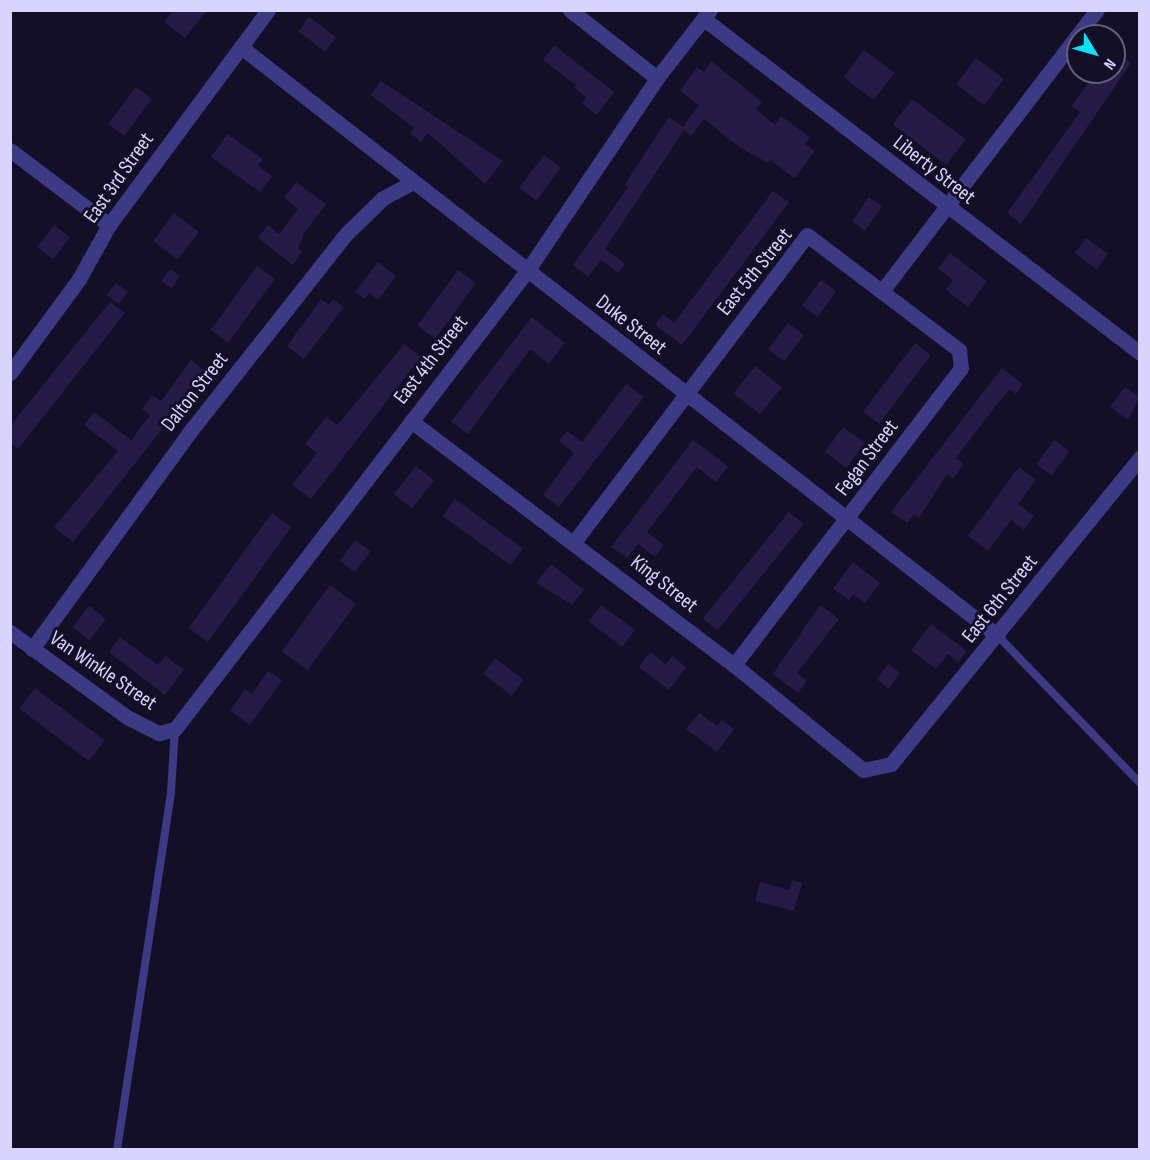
<!DOCTYPE html>
<html>
<head>
<meta charset="utf-8">
<style>
	body { margin:0 }
	#map { position:relative; width:1150px; height:1160px; overflow:hidden; background:#130f26; font-family:"Sofia Sans Condensed",sans-serif }
	div>[style] { position:absolute }
	[style*='--x'] { left:calc(var(--x)*1px); top:calc(var(--y)*1px); width:calc(var(--w)*1px); rotate:calc(var(--a)*1deg) }
	.building>* { inset:0; background:#241b47; transform-origin:0 0 }
	.lane>* { height:8px; margin:-4px; padding:0 4px; transform-origin:4px; border-radius:4px; background:#3d3a85 }
	.street>* { height:15px; margin:-7.5px; padding:0 7.5px; transform-origin:7.5px; border-radius:7.5px; background:#3d3a85 }
	span { translate:-50% -50%; white-space:nowrap; text-align:center; line-height:1.15; -webkit-text-stroke:6px #130f26; paint-order:stroke }
	.street-label { font-size:21px; color:#d9d4ff }
	.frame { position:absolute; inset:0; border:12px solid #d9d4ff; pointer-events:none }
	.north { position:absolute; left:1066px; top:24px; width:60px; height:60px; box-sizing:border-box; background:#130f26; border:2px solid #625e7d; border-radius:50%; rotate:127deg; font-size:16px; font-weight:700; line-height:24px; text-align:center; color:#d9d4ff }
	.north::after { content:''; display:block; margin:auto; width:21px; height:27px; background:#00e5ff; clip-path:polygon(50% 0,100% 100%,50% 72%,0 100%) }
</style>
</head>
<body>
<div id="map">
	<div class="building">
		<div style="clip-path:polygon(174px 10px,207px 10px,185px 38px,164px 22px)"></div>
		<div style="left:309px;top:17px;width:34px;height:18px;rotate:37deg"></div>
		<div style="clip-path:polygon(554px 45px,614px 92px,597px 115px,582px 104px,586px 97px,574px 88px,576px 85px,543px 60px)"></div>
		<div style="left:864px;top:50px;width:38px;height:34px;rotate:37deg"></div>
		<div style="clip-path:polygon(1114px 51px,1131px 63px,1021px 224px,1007px 213px,1080px 112px,1071px 106px,1097px 72px,1114px 72px)"></div>
		<div style="left:976px;top:58px;width:35px;height:33px;rotate:37deg"></div>
		<div style="clip-path:polygon(711px 61px,762px 102px,756px 110px,775px 125px,781px 116px,810px 137px,805px 144px,815px 151px,795px 178px,770px 160px,768px 163px,739px 147px,704px 119px,691px 136px,684px 130px,605px 249px,625px 264px,618px 273px,601px 260px,588px 277px,573px 265px,628px 187px,625px 184px,669px 117px,683px 127px,699px 105px,680px 91px,697px 67px,704px 72px)"></div>
		<div style="clip-path:polygon(381px 81px,503px 161px,485px 184px,428px 133px,421px 142px,410px 133px,414px 128px,371px 95px)"></div>
		<div style="left:136px;top:87px;width:20px;height:46px;rotate:37deg"></div>
		<div style="left:912px;top:99px;width:67px;height:32px;rotate:37deg"></div>
		<div style="clip-path:polygon(227px 134px,263px 159px,258px 166px,272px 176px,260px 192px,211px 157px)"></div>
		<div style="left:544px;top:155px;width:21px;height:41px;rotate:37deg"></div>
		<div style="clip-path:polygon(296px 182px,326px 204px,305px 232px,298px 248px,302px 252px,293px 265px,258px 238px,268px 225px,279px 234px,298px 209px,284px 198px)"></div>
		<div style="clip-path:polygon(773px 191px,789px 202px,682px 345px,655px 325px,663px 314px,674px 323px)"></div>
		<div style="left:869px;top:197px;width:16px;height:30px;rotate:35deg"></div>
		<div style="left:174px;top:213px;width:31px;height:35px;rotate:37deg"></div>
		<div style="left:54px;top:225px;width:20px;height:28px;rotate:37deg"></div>
		<div style="left:1086px;top:238px;width:27px;height:19px;rotate:36deg"></div>
		<div style="clip-path:polygon(950px 253px,987px 281px,968px 307px,946px 290px,953px 280px,938px 269px)"></div>
		<div style="clip-path:polygon(378px 262px,396px 276px,378px 300px,369px 293px,365px 299px,355px 292px)"></div>
		<div style="left:257px;top:266px;width:22px;height:79px;rotate:36deg"></div>
		<div style="left:170px;top:269px;width:12px;height:15px;rotate:35deg"></div>
		<div style="left:458px;top:270px;width:22px;height:69px;rotate:36deg"></div>
		<div style="left:821px;top:280px;width:19px;height:32px;rotate:36deg"></div>
		<div style="left:116px;top:283px;width:15px;height:15px;rotate:37deg"></div>
		<div style="clip-path:polygon(321px 299px,329px 305px,333px 299px,344px 307px,304px 359px,287px 346px)"></div>
		<div style="clip-path:polygon(110px 302px,125px 313px,18px 449px,10px 443px,10px 426px)"></div>
		<div style="clip-path:polygon(532px 317px,565px 343px,549px 364px,530px 349px,468px 434px,451px 422px)"></div>
		<div style="left:788px;top:323px;width:20px;height:33px;rotate:37deg"></div>
		<div style="left:915px;top:343px;width:20px;height:86px;rotate:37deg"></div>
		<div style="clip-path:polygon(404px 344px,421px 357px,311px 499px,292px 485px,317px 453px,305px 444px,326px 417px,337px 425px,341px 421px)"></div>
		<div style="clip-path:polygon(191px 360px,207px 372px,73px 542px,54px 527px,118px 451px,84px 425px,94px 412px,131px 440px,150px 415px,142px 409px,152px 395px,161px 401px)"></div>
		<div style="left:755px;top:366px;width:34px;height:35px;rotate:38deg"></div>
		<div style="clip-path:polygon(1002px 368px,1023px 384px,1016px 394px,1010px 389px,997px 404px,956px 458px,964px 464px,953px 479px,947px 474px,919px 518px,914px 514px,907px 523px,891px 512px)"></div>
		<div style="clip-path:polygon(626px 384px,644px 397px,559px 507px,543px 495px,574px 453px,559px 441px,567px 431px,582px 442px)"></div>
		<div style="clip-path:polygon(1125px 387px,1140px 397px,1128px 420px,1110px 407px)"></div>
		<div style="left:843px;top:427px;width:27px;height:31px;rotate:36deg"></div>
		<div style="clip-path:polygon(693px 440px,728px 466px,716px 482px,697px 467px,647px 532px,664px 545px,655px 557px,638px 544px,627px 558px,611px 547px)"></div>
		<div style="left:1054px;top:440px;width:19px;height:30px;rotate:36deg"></div>
		<div style="left:416px;top:466px;width:23px;height:36px;rotate:38deg"></div>
		<div style="clip-path:polygon(1019px 467px,1036px 480px,1018px 504px,1034px 516px,1024px 530px,1011px 520px,988px 551px,968px 536px)"></div>
		<div style="left:455px;top:499px;width:84px;height:21px;rotate:36deg"></div>
		<div style="left:789px;top:512px;width:19px;height:137px;rotate:39deg"></div>
		<div style="left:272px;top:513px;width:24px;height:142px;rotate:36deg"></div>
		<div style="left:355px;top:540px;width:19px;height:26px;rotate:36deg"></div>
		<div style="clip-path:polygon(853px 562px,880px 583px,865px 603px,853px 594px,849px 600px,833px 589px)"></div>
		<div style="clip-path:polygon(551px 564px,584px 590px,572px 605px,536px 583px)"></div>
		<div style="left:330px;top:585px;width:32px;height:82px;rotate:36deg"></div>
		<div style="left:601px;top:605px;width:42px;height:21px;rotate:36deg"></div>
		<div style="clip-path:polygon(820px 605px,839px 619px,797px 673px,807px 681px,798px 693px,773px 674px)"></div>
		<div style="left:89px;top:606px;width:21px;height:27px;rotate:37deg"></div>
		<div style="clip-path:polygon(931px 624px,967px 651px,958px 662px,948px 654px,936px 669px,911px 650px)"></div>
		<div style="clip-path:polygon(120px 637px,158px 665px,166px 656px,184px 670px,165px 695px,109px 652px)"></div>
		<div style="clip-path:polygon(650px 652px,666px 664px,672px 656px,686px 667px,669px 690px,639px 667px)"></div>
		<div style="left:495px;top:658px;width:36px;height:20px;rotate:37deg"></div>
		<div style="left:888px;top:664px;width:15px;height:19px;rotate:37deg"></div>
		<div style="clip-path:polygon(268px 671px,282px 680px,250px 725px,230px 711px,245px 689px,252px 694px)"></div>
		<div style="left:35px;top:688px;width:87px;height:26px;rotate:37deg"></div>
		<div style="clip-path:polygon(699px 713px,717px 726px,722px 720px,734px 729px,717px 752px,686px 729px)"></div>
		<div style="clip-path:polygon(792px 880px,802px 883px,794px 911px,755px 901px,760px 882px,789px 890px)"></div>
	</div>
	<div class="lane">
		<div style="--x:998;--y:636;--w:204;--a:46"></div>
		<div style="--x:117;--y:1150;--w:362;--a:-81.4"></div>
		<div style="--x:171;--y:792;--w:63;--a:-86.4"></div>
	</div>
	<div class="street">
		<div style="--x:570;--y:10;--w:110;--a:38"></div>
		<div style="--x:704;--y:19;--w:549;--a:37.45"></div>
		<div style="--x:241;--y:47;--w:959;--a:37.89"></div>
		<div style="--x:10;--y:150;--w:124;--a:37.1"></div>
		<div style="--x:882;--y:291;--w:354;--a:-52.6"></div>
		<div style="--x:10;--y:373;--w:117;--a:-53.7"></div>
		<div style="--x:79;--y:279;--w:62;--a:-60.9"></div>
		<div style="--x:109;--y:225;--w:267;--a:-53.5"></div>
		<div style="--x:411;--y:421;--w:405;--a:37.1"></div>
		<div style="--x:734;--y:665;--w:166;--a:39.1"></div>
		<div style="--x:863;--y:770;--w:29;--a:-12"></div>
		<div style="--x:891;--y:764;--w:395;--a:-50.9"></div>
		<div style="--x:574;--y:542;--w:385;--a:-52.8"></div>
		<div style="--x:807;--y:235;--w:191;--a:37.1"></div>
		<div style="--x:959;--y:350;--w:18;--a:84"></div>
		<div style="--x:961;--y:368;--w:374;--a:127.4"></div>
		<div style="--x:10;--y:632;--w:145;--a:36"></div>
		<div style="--x:127;--y:717;--w:36;--a:27"></div>
		<div style="--x:159;--y:733;--w:16;--a:-14"></div>
		<div style="--x:175;--y:729;--w:578;--a:-52.46"></div>
		<div style="--x:527;--y:271;--w:233;--a:-56"></div>
		<div style="--x:657;--y:78;--w:86;--a:-52.1"></div>
		<div style="--x:32;--y:649;--w:266;--a:-54"></div>
		<div style="--x:188;--y:434;--w:256;--a:-51.7"></div>
		<div style="--x:347;--y:233;--w:50;--a:-44.2"></div>
		<div style="--x:383;--y:198;--w:34;--a:-28"></div>
	</div>
	<div class="street-label">
		<span style="left:934px;top:170px;rotate:38deg">Liberty Street</span>
		<span style="left:119px;top:178px;rotate:-55deg">East 3rd Street</span>
		<span style="left:755px;top:272px;rotate:-51deg">East 5th Street</span>
		<span style="left:631px;top:325px;rotate:38deg">Duke Street</span>
		<span style="left:431px;top:360px;rotate:-52deg">East 4th Street</span>
		<span style="left:195px;top:392px;rotate:-52deg">Dalton Street</span>
		<span style="left:867px;top:458px;rotate:-53deg">Fegan Street</span>
		<span style="left:664px;top:584px;rotate:38deg">King Street</span>
		<span style="left:1000px;top:599px;rotate:-51deg">East 6th Street</span>
		<span style="left:103px;top:671px;rotate:34deg">Van Winkle Street</span>
	</div>
	<div class="frame"></div>
	<div class="north">N</div>
</div>
</body>
</html>
